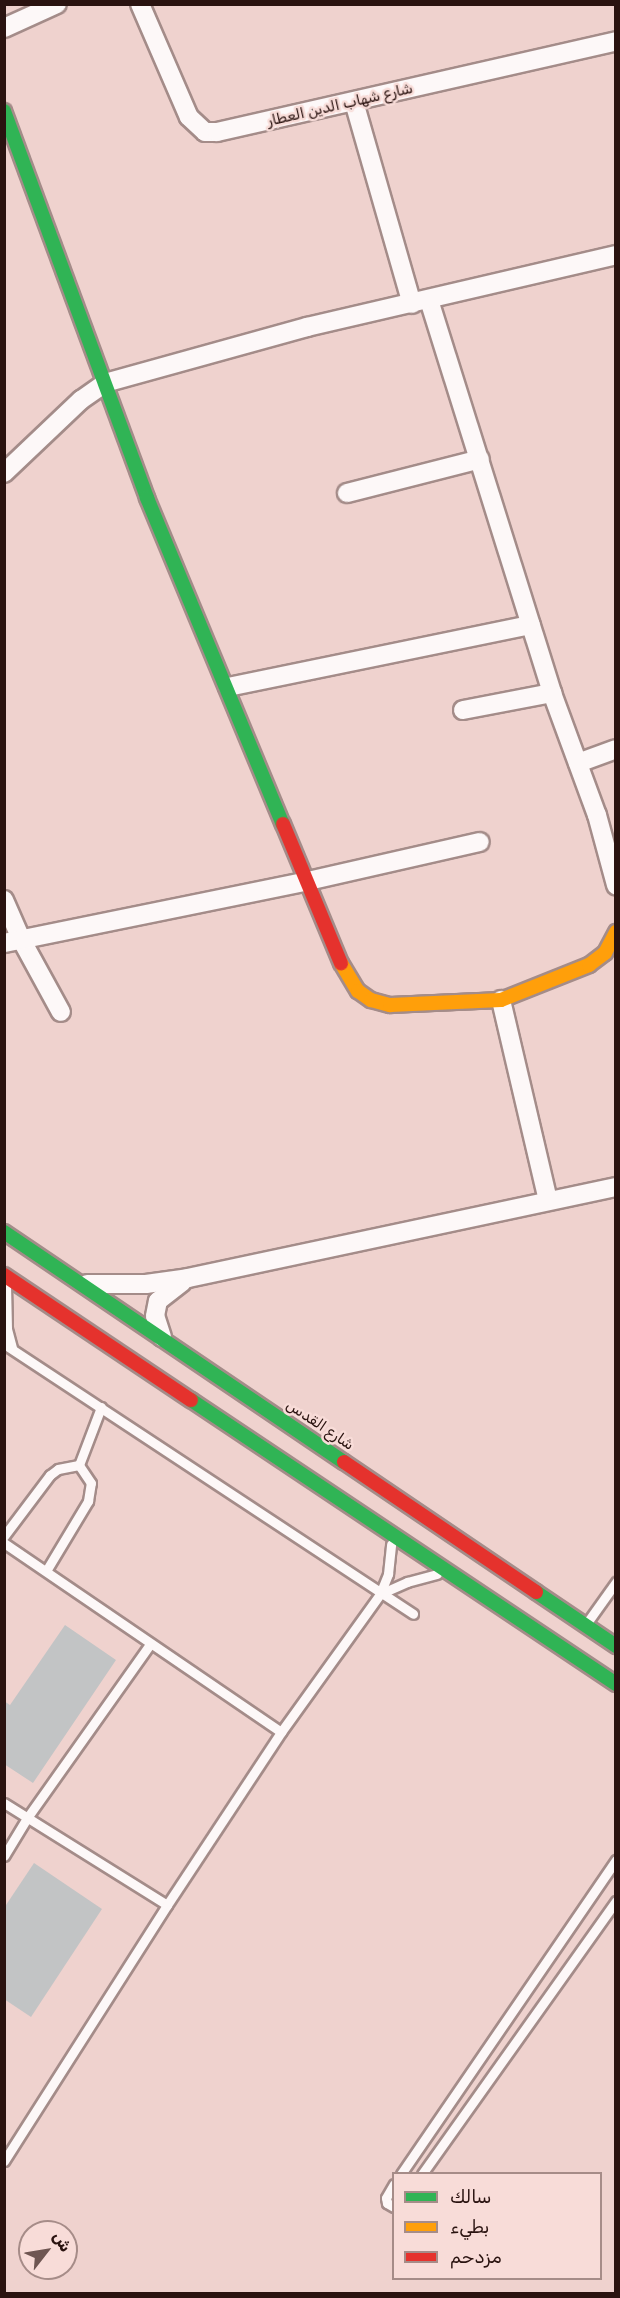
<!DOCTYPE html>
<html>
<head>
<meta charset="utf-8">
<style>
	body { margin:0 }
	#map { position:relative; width:620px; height:2298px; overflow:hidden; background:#efd2ce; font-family:Rubik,Vazirmatn,sans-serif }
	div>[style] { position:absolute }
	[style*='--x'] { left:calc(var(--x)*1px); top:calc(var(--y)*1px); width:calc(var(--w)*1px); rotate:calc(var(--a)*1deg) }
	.building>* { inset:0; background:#c2c4c5 }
	.roads { filter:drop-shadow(2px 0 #a48c89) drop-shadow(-2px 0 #a48c89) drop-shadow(0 2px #a48c89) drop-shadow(0 -2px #a48c89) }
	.lane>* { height:9px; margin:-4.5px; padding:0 4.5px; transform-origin:4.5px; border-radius:4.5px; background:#fdf8f8 }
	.street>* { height:18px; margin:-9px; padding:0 9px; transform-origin:9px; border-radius:9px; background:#fdf8f8 }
	.fast>* { height:14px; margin:-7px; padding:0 7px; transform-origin:7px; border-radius:7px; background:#30b455 }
	.slow>* { height:14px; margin:-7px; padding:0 7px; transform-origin:7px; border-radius:7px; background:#ff9f0a }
	.jam>* { height:14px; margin:-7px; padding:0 7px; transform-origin:7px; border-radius:7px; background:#e5322d }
	span { translate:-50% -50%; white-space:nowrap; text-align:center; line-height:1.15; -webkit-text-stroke:5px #f8dcd8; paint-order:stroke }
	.street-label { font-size:15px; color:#2a1310 }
	.frame { position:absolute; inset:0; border:6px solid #2a1310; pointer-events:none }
	.legend { position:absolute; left:392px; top:2172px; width:210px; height:108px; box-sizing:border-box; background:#f8dcd8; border:2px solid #a68c88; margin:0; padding:8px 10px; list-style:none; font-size:18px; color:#2a1310 }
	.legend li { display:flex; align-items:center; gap:12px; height:30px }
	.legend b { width:30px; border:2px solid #a68c88 }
	.north { position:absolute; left:18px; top:2220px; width:60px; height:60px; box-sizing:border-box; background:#f8dcd8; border:2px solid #a68c88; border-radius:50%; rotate:59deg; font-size:16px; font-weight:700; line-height:24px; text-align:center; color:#2a1310 }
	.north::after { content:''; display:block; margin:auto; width:21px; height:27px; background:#6f5652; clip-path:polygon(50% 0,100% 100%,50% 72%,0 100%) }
</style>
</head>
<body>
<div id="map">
	<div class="building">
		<div style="clip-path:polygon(65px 1625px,116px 1660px,33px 1783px,4px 1764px,4px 1701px,10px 1705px)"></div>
		<div style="clip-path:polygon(34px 1863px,102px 1909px,31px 2017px,4px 1999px,4px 1908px)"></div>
	</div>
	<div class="roads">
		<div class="lane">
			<div style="--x:6;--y:1285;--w:44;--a:88.7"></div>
			<div style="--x:7;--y:1329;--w:20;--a:75"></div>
			<div style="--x:4;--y:1344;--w:490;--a:33.4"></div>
			<div style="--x:4;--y:1536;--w:76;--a:-53"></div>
			<div style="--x:50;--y:1475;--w:10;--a:-37"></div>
			<div style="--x:58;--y:1469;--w:21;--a:-11"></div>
			<div style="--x:79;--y:1465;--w:62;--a:-69.2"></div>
			<div style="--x:4;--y:1543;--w:335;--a:34.3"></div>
			<div style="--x:46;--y:1571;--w:82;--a:-59"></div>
			<div style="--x:88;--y:1501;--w:18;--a:-81"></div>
			<div style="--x:91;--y:1483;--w:22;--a:-124"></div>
			<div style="--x:380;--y:1594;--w:30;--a:-24"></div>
			<div style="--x:407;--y:1582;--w:31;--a:-15"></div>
			<div style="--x:589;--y:1620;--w:47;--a:-54.6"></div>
			<div style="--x:4;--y:1803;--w:192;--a:32"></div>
			<div style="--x:4;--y:1856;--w:44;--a:-58.8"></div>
			<div style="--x:27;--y:1818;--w:213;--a:-54.7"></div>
			<div style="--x:4;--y:2161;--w:303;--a:-57.5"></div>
			<div style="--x:167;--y:1905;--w:207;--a:-56.6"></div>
			<div style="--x:281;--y:1732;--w:170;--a:-54.3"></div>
			<div style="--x:380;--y:1594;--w:22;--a:-68"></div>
			<div style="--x:388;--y:1574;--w:30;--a:-84"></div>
			<div style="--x:401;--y:2174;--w:381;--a:-55.6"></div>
			<div style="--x:422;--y:2174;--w:335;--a:-54.6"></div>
			<div style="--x:394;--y:2184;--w:16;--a:120"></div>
			<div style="--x:386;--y:2198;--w:5;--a:79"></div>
			<div style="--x:387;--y:2203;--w:8;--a:30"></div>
		</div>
		<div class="street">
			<div style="--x:140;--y:4;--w:123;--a:66.6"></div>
			<div style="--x:189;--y:117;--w:22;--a:43"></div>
			<div style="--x:205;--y:132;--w:12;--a:0"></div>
			<div style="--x:217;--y:132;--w:409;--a:-12.8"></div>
			<div style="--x:4;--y:28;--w:58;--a:-24.4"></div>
			<div style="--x:354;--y:102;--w:210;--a:74"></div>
			<div style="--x:429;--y:300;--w:412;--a:72.6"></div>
			<div style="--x:552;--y:693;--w:130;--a:69.8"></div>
			<div style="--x:597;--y:815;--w:73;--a:74.8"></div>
			<div style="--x:4;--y:473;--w:106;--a:-43.5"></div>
			<div style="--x:81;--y:400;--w:29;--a:-35"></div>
			<div style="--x:105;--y:383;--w:210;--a:-15.5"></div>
			<div style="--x:307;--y:327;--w:317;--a:-13.1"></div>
			<div style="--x:347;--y:493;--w:137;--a:-14.3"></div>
			<div style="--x:228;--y:687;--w:309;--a:-11.6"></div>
			<div style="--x:463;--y:710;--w:91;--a:-10.8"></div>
			<div style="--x:578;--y:763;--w:40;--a:-20.2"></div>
			<div style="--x:4;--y:900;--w:43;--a:66.4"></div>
			<div style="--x:21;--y:939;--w:83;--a:61.3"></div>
			<div style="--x:4;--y:943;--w:310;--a:-11.5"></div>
			<div style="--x:308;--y:881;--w:176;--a:-12.8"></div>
			<div style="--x:501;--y:1000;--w:205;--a:76.8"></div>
			<div style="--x:87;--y:1284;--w:59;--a:0"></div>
			<div style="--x:146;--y:1284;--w:42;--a:-8.1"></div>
			<div style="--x:188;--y:1278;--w:438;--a:-12"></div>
			<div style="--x:162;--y:1337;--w:22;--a:-108"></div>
			<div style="--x:155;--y:1316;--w:15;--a:-79"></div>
			<div style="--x:158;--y:1301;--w:31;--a:-38"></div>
		</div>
		<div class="fast">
			<div style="--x:4;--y:111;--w:413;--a:69.7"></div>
			<div style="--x:147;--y:498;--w:353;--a:67.4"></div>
			<div style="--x:4;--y:1232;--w:410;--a:34.1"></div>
			<div style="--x:191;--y:1400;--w:511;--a:33.75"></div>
			<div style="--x:536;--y:1592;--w:97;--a:34"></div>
		</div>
		<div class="slow">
			<div style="--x:341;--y:963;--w:33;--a:59"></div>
			<div style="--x:358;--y:991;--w:16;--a:35"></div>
			<div style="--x:371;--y:1000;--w:20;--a:15"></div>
			<div style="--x:390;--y:1005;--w:111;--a:-2.6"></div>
			<div style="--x:501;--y:1000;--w:95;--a:-21.7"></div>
			<div style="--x:589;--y:965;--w:20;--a:-37"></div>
			<div style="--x:605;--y:953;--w:24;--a:-62"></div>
		</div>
		<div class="jam">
			<div style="--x:283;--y:824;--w:151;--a:67.4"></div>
			<div style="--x:4;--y:1275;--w:225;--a:33.8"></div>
			<div style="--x:344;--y:1462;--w:232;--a:34.1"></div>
		</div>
	</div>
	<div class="street-label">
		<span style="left:340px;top:105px;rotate:-13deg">شارع شهاب الدين العطار</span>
		<span style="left:320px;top:1425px;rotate:34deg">شارع القدس</span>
	</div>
	<div class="frame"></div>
	<ul class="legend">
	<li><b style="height:8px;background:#30b455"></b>سالك</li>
	<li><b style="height:8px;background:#ff9f0a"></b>بطيء</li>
	<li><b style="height:8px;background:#e5322d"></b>مزدحم</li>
	</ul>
	<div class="north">ش</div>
</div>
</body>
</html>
